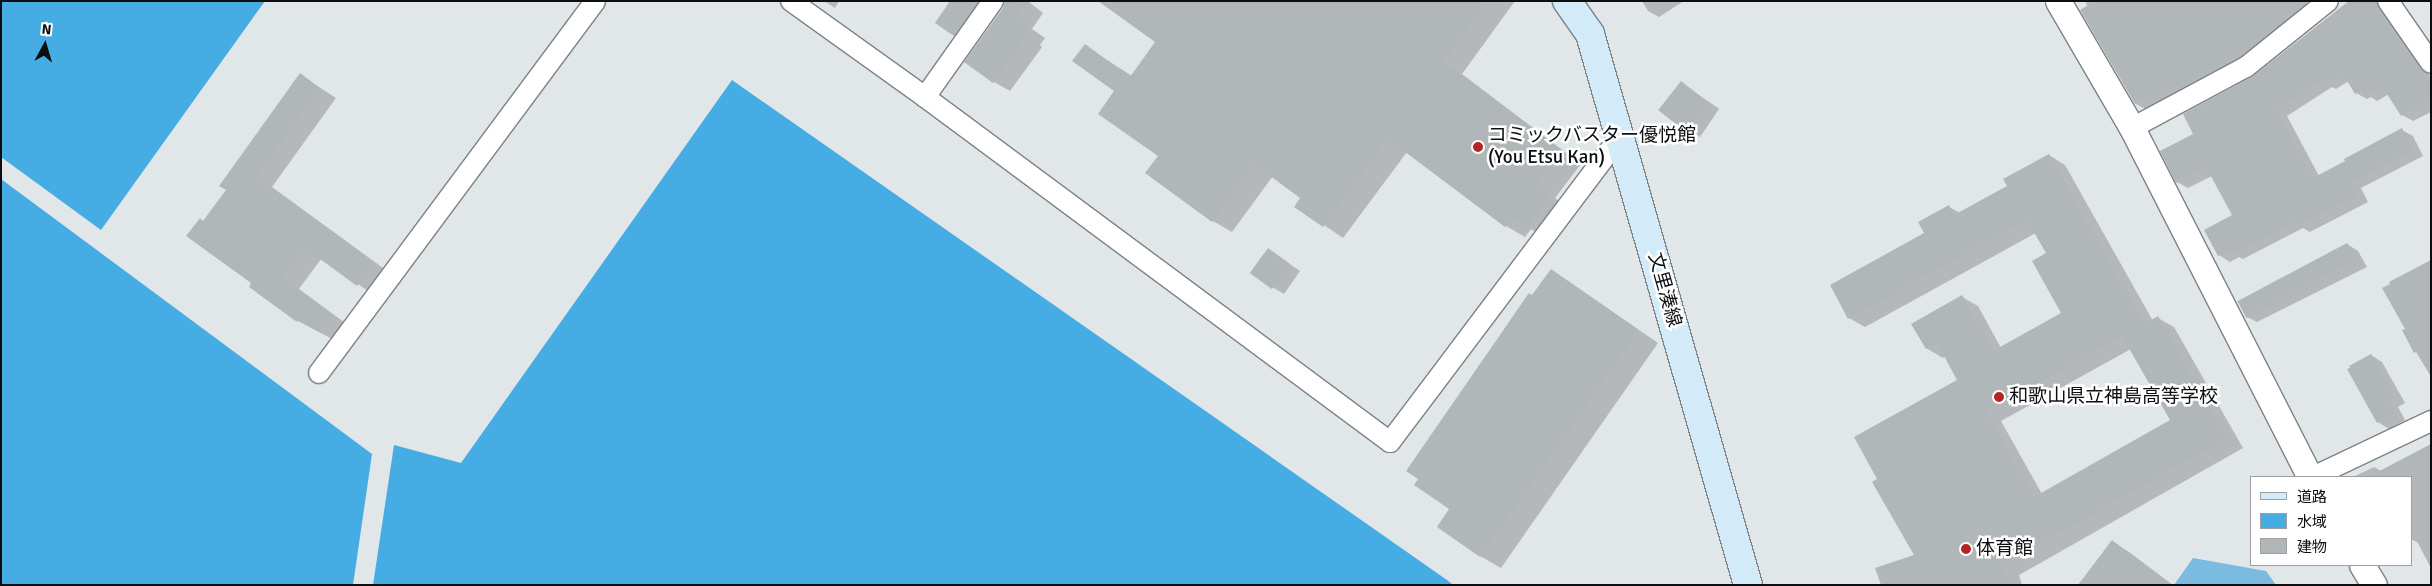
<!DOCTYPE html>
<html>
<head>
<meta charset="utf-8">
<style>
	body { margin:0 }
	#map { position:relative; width:2432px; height:586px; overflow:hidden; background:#e1e6e9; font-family:Signika,"Noto Sans JP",sans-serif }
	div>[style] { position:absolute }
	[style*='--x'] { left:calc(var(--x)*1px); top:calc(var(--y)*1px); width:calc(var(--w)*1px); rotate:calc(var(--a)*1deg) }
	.green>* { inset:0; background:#7bbbe2 }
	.water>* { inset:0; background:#46ace4 }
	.shadow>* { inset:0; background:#0003; transform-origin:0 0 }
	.building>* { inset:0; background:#b1b6b9; transform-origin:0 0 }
	.roads { filter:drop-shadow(1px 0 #7e8285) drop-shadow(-1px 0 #7e8285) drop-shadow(0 1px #7e8285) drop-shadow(0 -1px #7e8285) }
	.minor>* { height:20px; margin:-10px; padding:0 10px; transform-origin:10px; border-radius:10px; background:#fff }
	.tertiary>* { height:25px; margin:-12.5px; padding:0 12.5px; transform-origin:12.5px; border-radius:12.5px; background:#fff }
	.secondary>* { height:28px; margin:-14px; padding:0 14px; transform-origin:14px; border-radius:14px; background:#d3ebf9 }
	.dots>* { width:14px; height:14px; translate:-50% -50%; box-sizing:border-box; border:2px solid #fff; border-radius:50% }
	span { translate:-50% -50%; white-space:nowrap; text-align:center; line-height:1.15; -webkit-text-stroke:5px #fff; paint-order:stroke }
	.poi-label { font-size:19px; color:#0c0e0f }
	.left { translate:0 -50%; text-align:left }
	.street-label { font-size:19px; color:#0c0e0f }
	.frame { position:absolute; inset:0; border:2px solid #0c0e0f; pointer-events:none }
	.legend { position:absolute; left:2250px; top:476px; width:162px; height:90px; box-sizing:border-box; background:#fff; border:1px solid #9e9f9f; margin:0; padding:6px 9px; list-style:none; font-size:15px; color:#0c0e0f }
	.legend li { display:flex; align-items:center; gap:10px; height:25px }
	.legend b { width:25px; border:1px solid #9e9f9f }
	.north { position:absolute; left:20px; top:20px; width:50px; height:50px; -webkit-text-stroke:4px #fff; paint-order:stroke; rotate:6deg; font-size:14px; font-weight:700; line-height:20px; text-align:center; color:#0c0e0f }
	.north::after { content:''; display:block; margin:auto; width:18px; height:22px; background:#0c0e0f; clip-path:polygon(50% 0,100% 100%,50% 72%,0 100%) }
</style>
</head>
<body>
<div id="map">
	<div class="green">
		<div style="clip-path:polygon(2193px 558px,2266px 571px,2276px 585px,2174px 585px)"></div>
	</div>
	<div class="water">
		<div style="clip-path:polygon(1px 1px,265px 1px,101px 230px,1px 157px)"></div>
		<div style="clip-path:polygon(732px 80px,1447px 580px,1453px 585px,373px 585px,394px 445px,461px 463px)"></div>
		<div style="clip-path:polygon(1px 179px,372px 454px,353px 585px,1px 585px)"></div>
	</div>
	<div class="shadow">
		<div style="clip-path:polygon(824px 1px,839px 1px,835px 8px)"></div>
		<div style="clip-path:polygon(952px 1px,1004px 1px,1000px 3px,971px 45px,954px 35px)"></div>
		<div style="clip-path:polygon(1005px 1px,1028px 1px,1043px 13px,1032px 29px,1045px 38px,1040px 45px,1042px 47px,1010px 91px,994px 82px)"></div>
		<div style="clip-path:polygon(1100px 1px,1515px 1px,1462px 74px,1581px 164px,1555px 198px,1569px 208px,1547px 238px,1531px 229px,1525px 237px,1506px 226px,1407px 152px,1343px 238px,1296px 206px,1302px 198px,1273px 176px,1232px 232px,1213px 221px,1159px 156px,1085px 46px,1132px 76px,1157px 42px)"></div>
		<div style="clip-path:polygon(1642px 1px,1684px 1px,1659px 17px,1648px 11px)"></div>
		<div style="clip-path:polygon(2085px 1px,2306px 1px,2313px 12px,2251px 63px,2147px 110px,2136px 104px)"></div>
		<div style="clip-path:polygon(2349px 1px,2390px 1px,2389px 15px,2431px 77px,2431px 112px,2413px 121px,2402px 115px,2389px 94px,2377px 101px,2371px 97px,2367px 99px,2356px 93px,2349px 81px,2336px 89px,2332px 87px,2287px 116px,2319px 176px,2402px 130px,2413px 136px,2423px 156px,2361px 188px,2368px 202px,2310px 232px,2303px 228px,2243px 259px,2239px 257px,2230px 262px,2219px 255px,2234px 216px,2212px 176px,2188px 188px,2177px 182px,2195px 134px,2254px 77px)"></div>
		<div style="clip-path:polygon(300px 75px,336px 98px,272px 187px,390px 273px,374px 295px,321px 259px,299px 289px,348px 325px,336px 341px,298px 321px,250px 286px,253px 283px,204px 222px,227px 190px)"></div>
		<div style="left:1681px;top:83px;width:46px;height:34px;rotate:34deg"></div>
		<div style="clip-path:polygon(evenodd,2049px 155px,2065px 165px,2153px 321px,2158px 318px,2174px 327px,2243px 448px,2019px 575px,2022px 585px,1882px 585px,1916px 556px,1879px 480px,1958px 381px,1945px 356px,1943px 358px,1926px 348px,1962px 297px,1978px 306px,2001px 348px,2063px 314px,2047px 253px,2036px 233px,1865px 327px,1849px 318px,1949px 207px,1960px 213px,2008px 187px,2049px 155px,2131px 349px,2172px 420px,2042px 494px,2001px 421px,2131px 349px)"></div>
		<div style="clip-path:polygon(2347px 244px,2358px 251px,2367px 267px,2257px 322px,2245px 316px)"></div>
		<div style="clip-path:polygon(1269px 250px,1300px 271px,1284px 294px,1272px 287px)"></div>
		<div style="clip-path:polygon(1551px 270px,1658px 343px,1501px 568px,1480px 556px,1451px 509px)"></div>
		<div style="clip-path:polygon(2371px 355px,2382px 362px,2405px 403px,2398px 407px,2405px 420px,2389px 429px,2378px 422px)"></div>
		<div style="clip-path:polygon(2431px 445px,2420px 544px,2411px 539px,2411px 477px,2353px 477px,2374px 467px,2381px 471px)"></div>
		<div style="clip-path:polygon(2113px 542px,2129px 552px,2173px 585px,2080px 585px)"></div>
	</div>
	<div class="building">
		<div style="clip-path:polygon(950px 1px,978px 1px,954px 36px,935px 23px)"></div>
		<div style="clip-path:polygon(1005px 1px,1028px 1px,1016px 18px,1030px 28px,1025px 35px,1027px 36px,993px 83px,964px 62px,1003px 8px)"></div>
		<div style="clip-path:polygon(1098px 1px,1488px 1px,1443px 62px,1563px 151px,1536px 186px,1551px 196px,1527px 228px,1513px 217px,1505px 227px,1388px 139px,1323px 227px,1294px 207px,1300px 198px,1254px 164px,1212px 222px,1145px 173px,1158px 156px,1098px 114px,1114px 91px,1072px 61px,1085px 44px,1130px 77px,1155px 42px)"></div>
		<div style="clip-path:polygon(2095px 1px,2300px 1px,2303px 6px,2239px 57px,2171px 93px,2170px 91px,2155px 99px,2153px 95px,2135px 104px,2080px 10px)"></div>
		<div style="clip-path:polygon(2349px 1px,2376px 1px,2378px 8px,2431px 84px,2431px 100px,2401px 116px,2382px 86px,2366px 95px,2362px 90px,2355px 94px,2342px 72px,2324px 84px,2322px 80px,2277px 109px,2313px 178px,2345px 161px,2344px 159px,2402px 128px,2413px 150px,2351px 182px,2358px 196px,2298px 226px,2295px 221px,2232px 254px,2229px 250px,2218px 256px,2204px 230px,2232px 215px,2206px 167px,2176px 183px,2160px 151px,2193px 134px,2183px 114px,2253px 76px)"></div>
		<div style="clip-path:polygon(300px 73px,320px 88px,256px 177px,374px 263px,357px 286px,305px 248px,283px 279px,332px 315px,319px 332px,298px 320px,297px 322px,249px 287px,251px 283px,186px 236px,200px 218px,203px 221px,226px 190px,219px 186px)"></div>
		<div style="left:1681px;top:81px;width:34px;height:37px;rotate:38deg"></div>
		<div style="clip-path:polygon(evenodd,2049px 154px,2144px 324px,2158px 316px,2227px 438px,2003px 565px,2009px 585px,1881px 585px,1875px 568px,1914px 555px,1872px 482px,1877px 479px,1854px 437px,1957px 380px,1937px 343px,1926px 349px,1911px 324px,1962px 295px,1993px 351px,2061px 313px,2032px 261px,2046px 253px,2027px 220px,1848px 319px,1830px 285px,1924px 233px,1918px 222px,1949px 205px,1954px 215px,2007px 186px,2003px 179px,2049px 154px,2122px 336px,2170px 420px,2034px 497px,1986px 412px,2122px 336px)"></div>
		<div style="left:2347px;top:243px;width:19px;height:124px;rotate:62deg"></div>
		<div style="left:1268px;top:248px;width:27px;height:31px;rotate:36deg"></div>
		<div style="clip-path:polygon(2431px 260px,2431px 306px,2430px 375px,2416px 352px,2414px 353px,2402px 330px,2405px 329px,2382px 288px,2390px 284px,2389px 282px)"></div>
		<div style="clip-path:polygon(1551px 269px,1639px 330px,1480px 557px,1437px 527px,1449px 509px,1414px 485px,1418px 479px,1406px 471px,1529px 293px,1532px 295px)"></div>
		<div style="clip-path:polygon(2371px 354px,2394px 396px,2388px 400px,2395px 413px,2377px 423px,2347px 369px,2350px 368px,2349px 366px)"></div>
		<div style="clip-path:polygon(2431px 444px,2431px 568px,2411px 530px,2411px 477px,2368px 477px)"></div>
		<div style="clip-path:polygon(2112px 540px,2171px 585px,2078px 585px)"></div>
	</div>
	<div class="roads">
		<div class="minor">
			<div style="--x:791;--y:1;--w:165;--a:35.6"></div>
			<div style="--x:925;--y:97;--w:579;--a:36.57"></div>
			<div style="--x:1390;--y:442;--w:383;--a:-53"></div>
			<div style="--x:2388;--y:1;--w:75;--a:55.3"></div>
			<div style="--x:925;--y:97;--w:118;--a:-54.7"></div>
			<div style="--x:2132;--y:128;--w:129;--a:-28.2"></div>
			<div style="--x:2246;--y:67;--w:105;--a:-38.8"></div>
			<div style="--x:319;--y:373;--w:463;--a:-53.4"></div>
			<div style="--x:2313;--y:477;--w:131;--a:-25.4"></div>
		</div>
		<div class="tertiary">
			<div style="--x:2058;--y:1;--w:147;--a:59.8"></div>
			<div style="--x:2132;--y:128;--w:392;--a:63"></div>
			<div style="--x:2362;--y:565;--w:23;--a:59"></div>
		</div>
		<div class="secondary">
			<div style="--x:1567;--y:1;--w:40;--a:55.1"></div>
			<div style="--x:1590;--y:34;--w:573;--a:74"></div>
		</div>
	</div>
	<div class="dots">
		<div style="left:1478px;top:147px;background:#b42325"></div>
		<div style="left:1999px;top:397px;background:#b42325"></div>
		<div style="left:1966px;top:549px;background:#b42325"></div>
	</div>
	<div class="poi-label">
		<span class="left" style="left:1488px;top:147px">コミックバスター優悦館<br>(You Etsu Kan)</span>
		<span class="left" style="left:2009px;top:397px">和歌山県立神島高等学校</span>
		<span class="left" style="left:1976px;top:549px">体育館</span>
	</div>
	<div class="street-label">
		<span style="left:1664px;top:290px;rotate:74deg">文里湊線</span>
	</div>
	<div class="frame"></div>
	<ul class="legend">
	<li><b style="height:6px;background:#d3ebf9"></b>道路</li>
	<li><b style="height:14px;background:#46ace4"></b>水域</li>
	<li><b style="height:14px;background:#b1b6b9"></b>建物</li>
	</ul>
	<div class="north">N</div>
</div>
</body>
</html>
